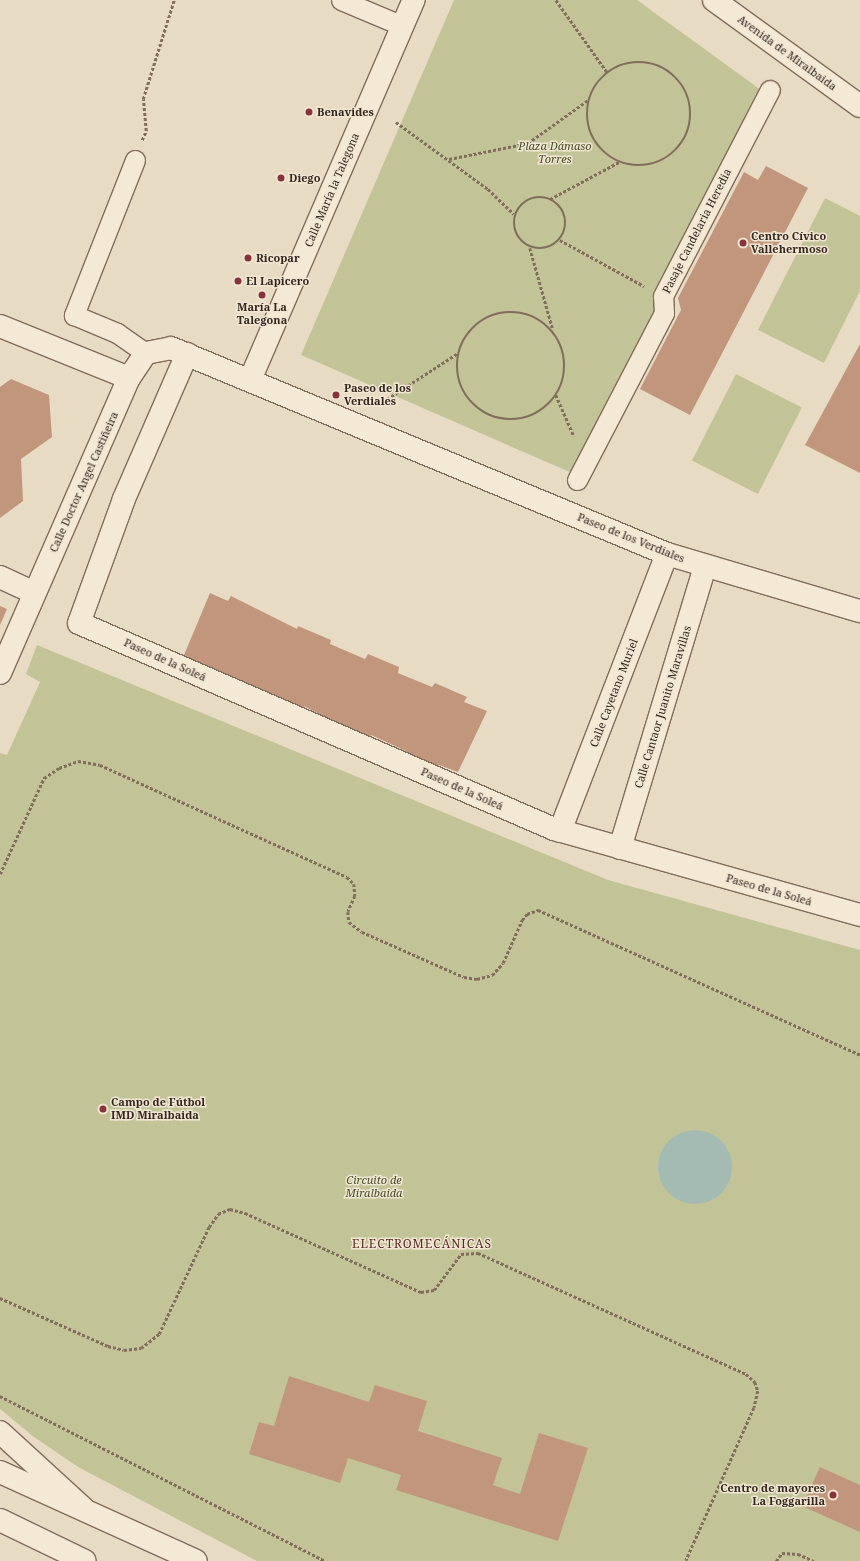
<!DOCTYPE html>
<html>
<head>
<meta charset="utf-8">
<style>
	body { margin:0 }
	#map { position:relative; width:860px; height:1561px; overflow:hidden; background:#e8dbc3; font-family:"Noto Serif",serif }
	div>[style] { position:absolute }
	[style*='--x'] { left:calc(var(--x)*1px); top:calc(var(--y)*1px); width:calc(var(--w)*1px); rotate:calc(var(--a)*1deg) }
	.green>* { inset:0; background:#c2c498; transform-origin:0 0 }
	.water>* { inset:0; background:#a4bbb3 }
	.round { border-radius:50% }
	.building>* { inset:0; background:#c2967d }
	.path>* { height:2.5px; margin-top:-1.25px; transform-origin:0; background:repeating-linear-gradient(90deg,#806d5c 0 3px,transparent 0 5px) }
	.path>.ring { margin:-1.25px; padding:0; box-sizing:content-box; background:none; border:2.5px solid #806d5c; border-radius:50% }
	.roads { filter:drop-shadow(1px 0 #806d5c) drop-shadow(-1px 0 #806d5c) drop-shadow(0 1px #806d5c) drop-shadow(0 -1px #806d5c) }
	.pedestrian>* { height:19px; margin:-9.5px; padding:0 9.5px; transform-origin:9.5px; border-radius:9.5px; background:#f4e9d5 }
	.minor>* { height:22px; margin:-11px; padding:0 11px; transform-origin:11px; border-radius:11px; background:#f4e9d5 }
	.tertiary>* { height:22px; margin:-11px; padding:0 11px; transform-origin:11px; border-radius:11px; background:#f4e9d5 }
	.secondary>* { height:22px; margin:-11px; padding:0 11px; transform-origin:11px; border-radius:11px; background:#f4e9d5 }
	.dots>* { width:11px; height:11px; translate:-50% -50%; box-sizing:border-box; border:2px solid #f0e6d2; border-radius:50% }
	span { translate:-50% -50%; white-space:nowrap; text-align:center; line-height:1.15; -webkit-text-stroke:3px #f0e6d2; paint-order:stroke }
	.street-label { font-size:11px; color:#32261e }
	.poi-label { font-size:11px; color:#32261e; font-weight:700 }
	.left { translate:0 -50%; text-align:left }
	.right { translate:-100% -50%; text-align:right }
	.park-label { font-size:11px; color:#454c27; font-style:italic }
	.neighbourhood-label { font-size:12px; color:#592b23; letter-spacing:1px }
</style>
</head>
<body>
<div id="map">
	<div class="green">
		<div style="clip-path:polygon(454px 0,637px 0,761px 90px,652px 298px,657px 309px,572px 473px,301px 355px)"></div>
		<div style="clip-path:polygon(825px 198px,860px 216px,860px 291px,824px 363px,758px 330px)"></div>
		<div style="left:736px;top:374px;width:74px;height:97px;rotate:27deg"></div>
		<div style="clip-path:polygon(37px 645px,608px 880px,860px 950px,860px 1561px,257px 1561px,78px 1467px,34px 1437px,0 1409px,0 753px,7px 755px,40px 682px,26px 674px)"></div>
	</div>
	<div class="water">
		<div class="round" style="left:658px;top:1130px;width:74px;height:74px"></div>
	</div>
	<div class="building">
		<div style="clip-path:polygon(766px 166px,808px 188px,690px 415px,640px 389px,681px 310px,678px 298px,744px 172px,758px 180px)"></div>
		<div style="clip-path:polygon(860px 344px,860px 473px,805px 445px)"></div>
		<div style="clip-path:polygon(11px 379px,49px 395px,52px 437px,21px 459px,23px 501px,0 518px,0 387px)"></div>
		<div style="clip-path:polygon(210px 593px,228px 601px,231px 596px,297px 629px,298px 626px,331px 640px,330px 644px,365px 659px,368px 654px,399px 667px,398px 673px,432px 687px,435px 683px,467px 697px,464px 702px,487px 711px,458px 772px,439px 765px,437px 770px,405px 755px,406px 751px,371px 735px,370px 741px,304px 706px,302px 712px,269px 698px,270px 694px,236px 678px,234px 683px,201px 668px,202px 664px,184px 655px)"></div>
		<div style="clip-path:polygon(0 606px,7px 609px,0 625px)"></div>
		<div style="clip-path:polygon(289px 1376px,369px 1402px,375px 1385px,427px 1401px,418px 1431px,502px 1458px,493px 1485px,520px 1494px,539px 1433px,588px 1448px,558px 1541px,396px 1490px,401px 1475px,348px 1458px,340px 1483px,249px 1454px,259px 1422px,274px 1426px)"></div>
		<div style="clip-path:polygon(820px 1467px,860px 1485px,860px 1532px,802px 1506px)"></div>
	</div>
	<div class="path">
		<div style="--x:556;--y:0;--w:88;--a:54.7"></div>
		<div class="ring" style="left:587px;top:62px;width:101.5px;height:101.5px"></div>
		<div style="--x:396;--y:122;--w:114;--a:36.1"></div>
		<div style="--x:488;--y:189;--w:36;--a:44"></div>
		<div style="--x:142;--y:140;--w:10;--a:-66"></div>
		<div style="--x:146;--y:131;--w:32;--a:-95"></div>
		<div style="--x:143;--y:99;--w:104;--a:-72.6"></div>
		<div style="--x:449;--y:159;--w:81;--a:-11.4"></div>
		<div style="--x:528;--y:143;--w:74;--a:-35.6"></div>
		<div class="ring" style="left:514px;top:197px;width:49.5px;height:49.5px"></div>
		<div style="--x:550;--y:199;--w:78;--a:-28.2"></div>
		<div style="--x:560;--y:240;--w:96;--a:28.7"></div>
		<div style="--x:530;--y:248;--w:85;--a:74.3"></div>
		<div class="ring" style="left:457px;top:312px;width:105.5px;height:105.5px"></div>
		<div style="--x:556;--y:395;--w:45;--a:66.3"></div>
		<div style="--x:387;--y:399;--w:85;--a:-32.9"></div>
		<div style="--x:0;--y:874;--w:106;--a:-65.4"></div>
		<div style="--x:44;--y:778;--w:18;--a:-34"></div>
		<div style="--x:59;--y:768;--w:20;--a:-20"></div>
		<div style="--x:78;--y:761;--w:22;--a:10"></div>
		<div style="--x:100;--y:765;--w:271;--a:24.4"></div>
		<div style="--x:347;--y:877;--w:10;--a:45"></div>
		<div style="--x:354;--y:884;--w:12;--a:85"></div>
		<div style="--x:355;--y:896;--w:17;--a:114"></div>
		<div style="--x:348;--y:912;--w:10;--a:84"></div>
		<div style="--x:349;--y:922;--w:16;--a:38"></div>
		<div style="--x:362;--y:932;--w:111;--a:23.8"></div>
		<div style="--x:464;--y:977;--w:13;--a:9"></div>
		<div style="--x:477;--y:979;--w:16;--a:-15"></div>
		<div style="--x:492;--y:975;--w:16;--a:-47"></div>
		<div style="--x:503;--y:963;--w:47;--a:-66.2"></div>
		<div style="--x:522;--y:920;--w:8;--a:-50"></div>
		<div style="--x:527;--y:914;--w:12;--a:-20"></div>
		<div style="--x:538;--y:910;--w:353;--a:24.2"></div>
		<div style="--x:0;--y:1298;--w:118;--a:24"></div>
		<div style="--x:108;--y:1346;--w:16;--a:14"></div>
		<div style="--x:124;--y:1350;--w:17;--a:-7"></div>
		<div style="--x:141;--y:1348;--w:23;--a:-38"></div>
		<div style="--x:159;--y:1334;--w:118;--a:-65"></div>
		<div style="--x:209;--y:1227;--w:16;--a:-55"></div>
		<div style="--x:218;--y:1214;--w:13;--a:-23"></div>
		<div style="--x:230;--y:1209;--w:16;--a:15"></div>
		<div style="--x:245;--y:1213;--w:193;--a:24.2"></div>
		<div style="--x:421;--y:1292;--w:13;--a:-9"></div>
		<div style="--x:434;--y:1290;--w:45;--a:-53.1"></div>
		<div style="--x:461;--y:1254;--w:17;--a:-3"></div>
		<div style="--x:478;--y:1253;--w:294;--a:24.3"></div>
		<div style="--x:746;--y:1374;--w:12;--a:42"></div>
		<div style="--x:755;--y:1382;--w:9;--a:72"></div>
		<div style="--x:758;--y:1391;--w:17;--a:103"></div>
		<div style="--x:754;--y:1408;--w:167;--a:114"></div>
		<div style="--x:0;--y:1396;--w:364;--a:26.9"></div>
		<div style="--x:776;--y:1561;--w:10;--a:-53"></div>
		<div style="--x:782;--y:1553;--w:16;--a:4"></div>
		<div style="--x:798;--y:1554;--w:17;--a:24"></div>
	</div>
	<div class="roads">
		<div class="pedestrian">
			<div style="--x:341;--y:0;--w:67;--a:22.8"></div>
			<div style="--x:135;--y:160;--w:167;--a:111.5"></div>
			<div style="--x:74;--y:315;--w:47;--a:22.7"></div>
			<div style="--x:117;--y:333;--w:35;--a:35"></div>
			<div style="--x:577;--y:480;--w:188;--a:-62.5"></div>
			<div style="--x:664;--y:313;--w:17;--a:-93"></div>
			<div style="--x:663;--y:296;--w:232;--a:-62.6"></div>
		</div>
		<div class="minor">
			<div style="--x:187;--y:354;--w:158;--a:113.5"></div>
			<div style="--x:124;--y:499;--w:132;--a:109.9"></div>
			<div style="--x:79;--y:623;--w:518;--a:23.45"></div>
			<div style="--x:554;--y:829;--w:318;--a:15.7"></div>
			<div style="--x:0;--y:577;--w:38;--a:25"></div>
			<div style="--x:560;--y:831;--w:297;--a:-68.9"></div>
			<div style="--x:620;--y:848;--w:295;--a:-73.2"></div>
		</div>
		<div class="tertiary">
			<div style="--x:714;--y:0;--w:180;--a:36"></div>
			<div style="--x:0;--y:326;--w:139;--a:22"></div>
			<div style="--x:250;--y:380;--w:414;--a:-66.7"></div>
			<div style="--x:0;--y:673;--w:322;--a:-66.4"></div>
			<div style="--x:129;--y:378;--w:30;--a:-56"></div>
			<div style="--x:146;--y:353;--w:25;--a:-11"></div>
			<div style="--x:171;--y:348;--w:537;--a:22.55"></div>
			<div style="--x:667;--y:554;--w:201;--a:16.5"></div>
			<div style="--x:0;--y:1432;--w:113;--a:42.5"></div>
		</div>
		<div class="secondary">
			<div style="--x:0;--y:1472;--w:215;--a:24.4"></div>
			<div style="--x:0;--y:1520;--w:94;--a:25.8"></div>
		</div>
	</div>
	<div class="dots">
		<div style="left:309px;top:112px;background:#883339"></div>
		<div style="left:281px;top:178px;background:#883339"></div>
		<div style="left:743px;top:243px;background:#883339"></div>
		<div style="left:248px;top:258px;background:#883339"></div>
		<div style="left:238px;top:281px;background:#883339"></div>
		<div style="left:262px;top:295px;background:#883339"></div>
		<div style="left:336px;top:395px;background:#883339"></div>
		<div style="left:103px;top:1109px;background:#883339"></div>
		<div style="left:833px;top:1495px;background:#883339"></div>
	</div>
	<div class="street-label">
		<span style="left:787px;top:53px;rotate:36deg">Avenida de Miralbaida</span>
		<span style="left:332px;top:190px;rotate:-67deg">Calle María la Talegona</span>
		<span style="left:697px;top:231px;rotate:-63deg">Pasaje Candelaria Heredia</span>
		<span style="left:84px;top:482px;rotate:-66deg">Calle Doctor Angel Castiñeira</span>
		<span style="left:631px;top:538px;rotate:22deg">Paseo de los Verdiales</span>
		<span style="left:165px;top:660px;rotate:24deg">Paseo de la Soleá</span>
		<span style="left:614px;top:693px;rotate:-69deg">Calle Cayetano Muriel</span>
		<span style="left:663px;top:707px;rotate:-73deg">Calle Cantaor Juanito Maravillas</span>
		<span style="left:462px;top:789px;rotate:24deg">Paseo de la Soleá</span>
		<span style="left:769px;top:890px;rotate:16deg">Paseo de la Soleá</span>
	</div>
	<div class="poi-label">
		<span class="left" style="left:317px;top:112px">Benavides</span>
		<span class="left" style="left:289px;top:178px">Diego</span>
		<span class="left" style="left:751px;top:243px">Centro Cívico<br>Vallehermoso</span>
		<span class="left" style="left:256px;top:258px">Ricopar</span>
		<span class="left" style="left:246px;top:281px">El Lapicero</span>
		<span style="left:262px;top:314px">María La<br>Talegona</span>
		<span class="left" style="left:344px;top:395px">Paseo de los<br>Verdiales</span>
		<span class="left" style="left:111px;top:1109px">Campo de Fútbol<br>IMD Miralbaida</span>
		<span class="right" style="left:825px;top:1495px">Centro de mayores<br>La Foggarilla</span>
	</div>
	<div class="park-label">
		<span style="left:555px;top:153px">Plaza Dámaso<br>Torres</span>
		<span style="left:374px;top:1187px">Circuito de<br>Miralbaida</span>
	</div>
	<div class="neighbourhood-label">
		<span style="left:422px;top:1244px">ELECTROMECÁNICAS</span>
	</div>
</div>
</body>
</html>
